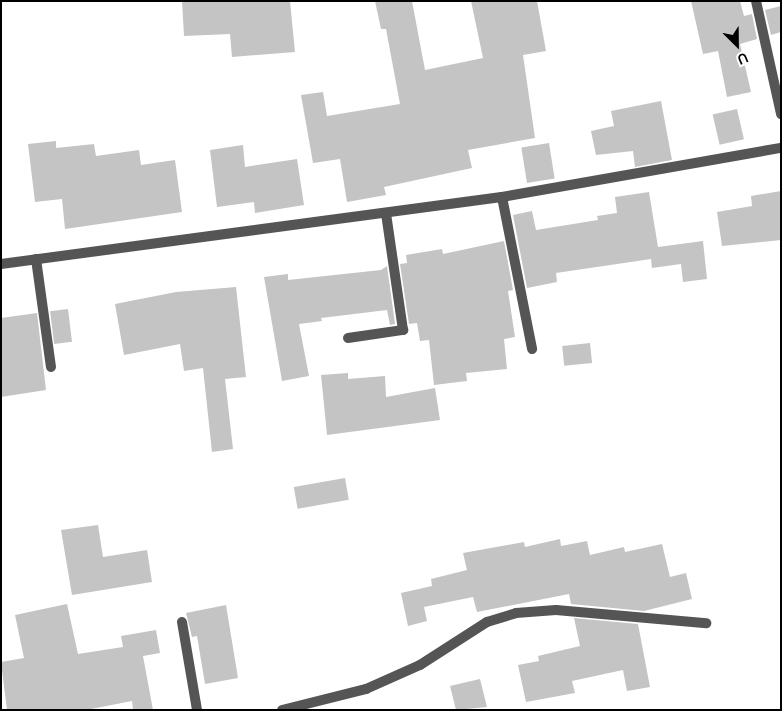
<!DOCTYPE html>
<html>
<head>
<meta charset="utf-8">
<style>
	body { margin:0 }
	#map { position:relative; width:782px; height:711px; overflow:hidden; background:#fff; font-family:Cabin,sans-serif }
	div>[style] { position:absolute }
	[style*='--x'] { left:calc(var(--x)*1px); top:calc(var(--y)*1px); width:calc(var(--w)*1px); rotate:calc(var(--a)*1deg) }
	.building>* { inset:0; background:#c4c4c4; transform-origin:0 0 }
	.street>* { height:10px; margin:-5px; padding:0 5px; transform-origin:5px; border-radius:5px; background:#555 }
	span { translate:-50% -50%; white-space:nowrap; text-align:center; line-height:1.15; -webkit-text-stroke:4.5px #fff; paint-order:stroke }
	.frame { position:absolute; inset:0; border:2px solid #000; pointer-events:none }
	.north { position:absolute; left:712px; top:20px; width:50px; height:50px; -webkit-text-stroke:4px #fff; paint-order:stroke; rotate:157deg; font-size:14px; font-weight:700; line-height:20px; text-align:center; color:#000 }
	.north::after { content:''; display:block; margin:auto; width:18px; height:22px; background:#000; clip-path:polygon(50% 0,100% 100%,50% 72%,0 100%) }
</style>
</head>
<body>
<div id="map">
	<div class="building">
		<div style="clip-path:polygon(182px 1px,290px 1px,295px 52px,232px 57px,230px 34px,184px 36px)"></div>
		<div style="clip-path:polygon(375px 1px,412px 1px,425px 70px,483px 58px,471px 1px,537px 1px,546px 51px,523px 55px,535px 138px,468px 150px,472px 168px,384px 187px,386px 195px,347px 202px,340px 159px,313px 163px,301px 95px,323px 92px,327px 116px,400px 104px,386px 29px,381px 29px)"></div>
		<div style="clip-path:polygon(691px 1px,740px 1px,744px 16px,752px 14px,757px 39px,740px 44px,751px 92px,727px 97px,718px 51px,703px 54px)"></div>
		<div style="clip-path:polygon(781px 6px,781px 32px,771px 35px,765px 10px)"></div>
		<div style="clip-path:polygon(661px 101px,672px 160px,635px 167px,633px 151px,596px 155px,591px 131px,614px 126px,611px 111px)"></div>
		<div style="left:737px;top:109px;width:31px;height:25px;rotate:77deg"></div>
		<div style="clip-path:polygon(56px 141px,56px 148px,94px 144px,96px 156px,139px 150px,141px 165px,175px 160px,182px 212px,65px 229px,62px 199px,35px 202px,28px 144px)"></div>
		<div style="left:549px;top:143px;width:36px;height:28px;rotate:81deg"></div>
		<div style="clip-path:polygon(243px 145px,245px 167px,297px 159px,304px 205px,255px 213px,254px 202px,217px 207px,210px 150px)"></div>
		<div style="clip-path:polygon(781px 191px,781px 240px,722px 246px,717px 212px,752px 206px,751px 196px)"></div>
		<div style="clip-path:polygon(649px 192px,658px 247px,703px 241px,707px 279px,683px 282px,681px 264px,652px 268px,651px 259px,556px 273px,557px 282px,527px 288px,513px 215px,532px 211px,536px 230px,598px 220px,597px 216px,617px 213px,615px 197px)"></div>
		<div style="clip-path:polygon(504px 241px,513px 290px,508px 291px,515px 337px,504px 339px,507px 369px,466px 373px,467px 381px,434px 385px,429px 340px,420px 341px,417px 323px,409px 324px,400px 264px,407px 263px,406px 255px,442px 249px,443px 254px)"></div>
		<div style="clip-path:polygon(387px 266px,395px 324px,390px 325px,387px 310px,321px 318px,322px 321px,299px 324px,309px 376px,282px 381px,264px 277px,288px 274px,288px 280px,381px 270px)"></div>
		<div style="clip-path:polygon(236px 287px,246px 377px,225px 379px,233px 449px,212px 452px,203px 368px,184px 371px,180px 344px,124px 355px,115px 304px,176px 292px)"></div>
		<div style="left:68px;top:309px;width:33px;height:18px;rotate:83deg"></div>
		<div style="clip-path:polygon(37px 313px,46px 390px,1px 397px,1px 318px)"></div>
		<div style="left:590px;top:343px;width:20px;height:28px;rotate:84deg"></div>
		<div style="clip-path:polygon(348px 373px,348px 379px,385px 376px,386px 397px,435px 388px,440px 420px,327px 435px,321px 375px)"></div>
		<div style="left:345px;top:478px;width:22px;height:52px;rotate:80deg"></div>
		<div style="clip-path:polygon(98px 525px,103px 557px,147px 550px,152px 582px,72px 595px,61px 530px)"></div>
		<div style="clip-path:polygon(560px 539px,561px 546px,587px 541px,590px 555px,624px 547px,625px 552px,662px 544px,670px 577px,686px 573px,692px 599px,644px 611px,571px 604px,569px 594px,477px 612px,473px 597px,424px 607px,427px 621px,408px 626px,401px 593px,432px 586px,431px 579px,467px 570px,463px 553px,524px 542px,525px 547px)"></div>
		<div style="clip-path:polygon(67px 604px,78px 654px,123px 647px,121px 636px,156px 630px,160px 653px,143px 656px,153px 710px,133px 710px,132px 701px,86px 710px,7px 710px,1px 662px,24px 658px,15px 615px)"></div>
		<div style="clip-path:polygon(226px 605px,238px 678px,205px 684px,197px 636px,192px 637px,186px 613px)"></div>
		<div style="clip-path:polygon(574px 618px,638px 624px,650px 687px,627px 691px,623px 670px,572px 681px,575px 693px,526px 702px,518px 665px,539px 661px,538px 656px,580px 646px)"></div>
		<div style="clip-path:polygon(480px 679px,487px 707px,456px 710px,450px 686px)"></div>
	</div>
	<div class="street">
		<div style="--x:756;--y:1;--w:116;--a:77.5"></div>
		<div style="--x:502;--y:197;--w:155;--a:78.8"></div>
		<div style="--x:36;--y:259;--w:109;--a:82.1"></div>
		<div style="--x:1;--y:264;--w:505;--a:-7.62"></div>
		<div style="--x:502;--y:197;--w:283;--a:-10"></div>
		<div style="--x:348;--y:338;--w:56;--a:-8.3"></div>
		<div style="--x:403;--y:330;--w:118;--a:-98.3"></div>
		<div style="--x:182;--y:622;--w:89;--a:80.3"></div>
		<div style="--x:282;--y:710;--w:87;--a:-14"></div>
		<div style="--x:366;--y:689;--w:59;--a:-24"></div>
		<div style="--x:420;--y:665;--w:80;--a:-32.7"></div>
		<div style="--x:487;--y:622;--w:30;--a:-17"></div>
		<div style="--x:516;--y:613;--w:40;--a:-4.3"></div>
		<div style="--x:556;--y:610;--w:151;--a:5"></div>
	</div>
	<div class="frame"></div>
	<div class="north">U</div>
</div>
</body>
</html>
